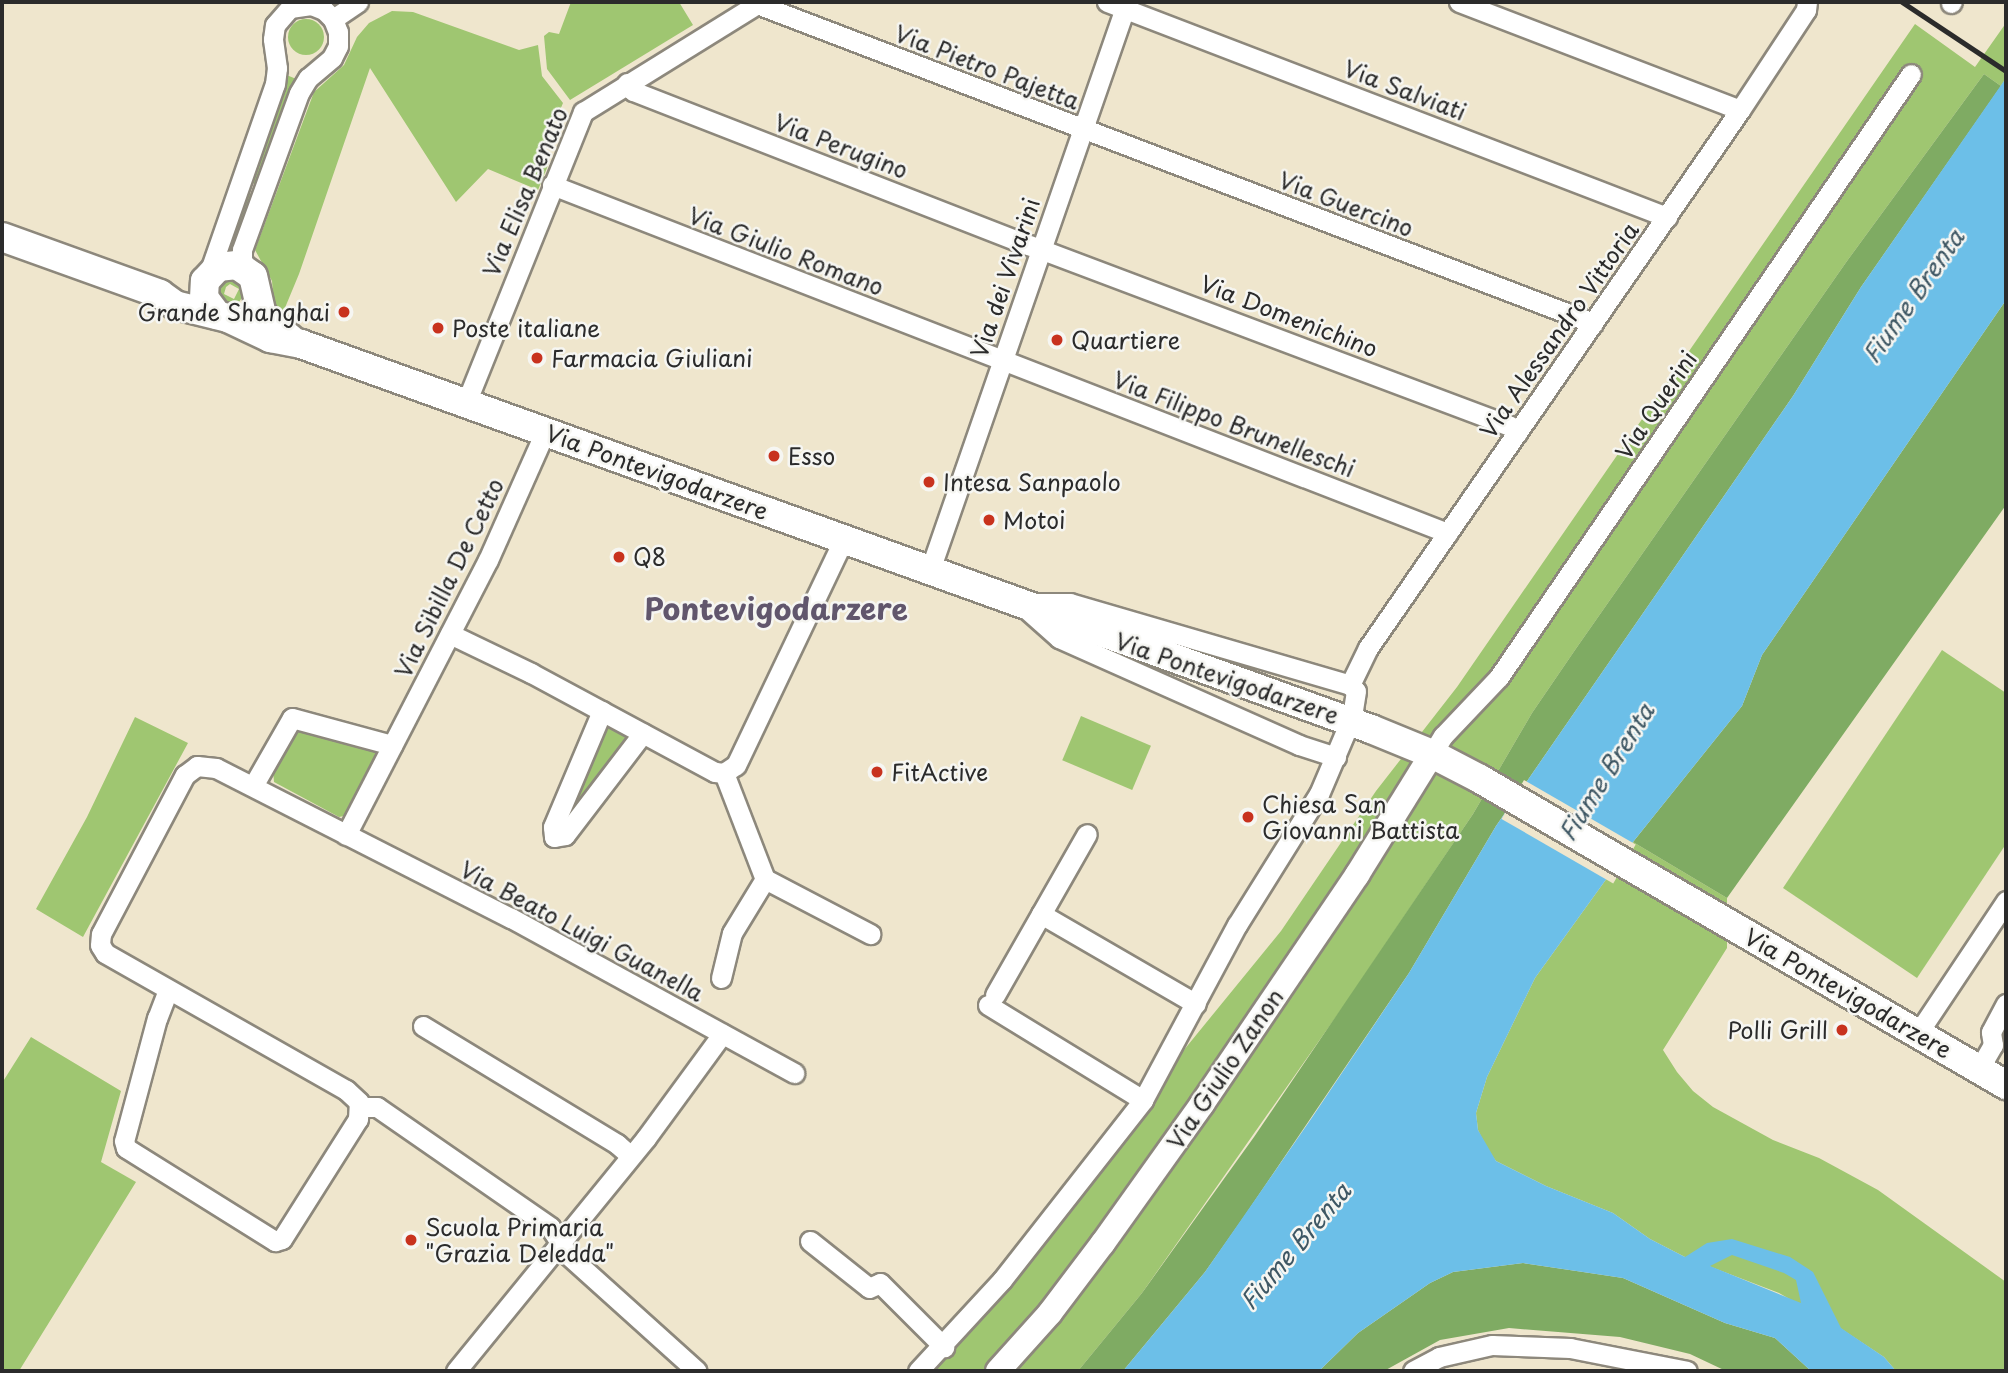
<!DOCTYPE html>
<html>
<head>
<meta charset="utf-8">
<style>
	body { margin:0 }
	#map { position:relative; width:2008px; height:1373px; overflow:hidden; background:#efe6cd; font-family:"Playpen Sans",sans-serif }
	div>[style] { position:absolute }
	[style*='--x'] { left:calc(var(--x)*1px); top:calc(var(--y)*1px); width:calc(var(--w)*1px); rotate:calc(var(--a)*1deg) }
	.green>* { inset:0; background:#9fc671; transform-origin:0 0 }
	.round { border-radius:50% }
	.forest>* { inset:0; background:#7fab63 }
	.water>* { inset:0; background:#6cbfe8 }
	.pier>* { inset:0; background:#efe6cd; transform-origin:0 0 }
	.roads { filter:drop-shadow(2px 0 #8d887c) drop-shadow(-2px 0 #8d887c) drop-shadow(0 2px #8d887c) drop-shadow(0 -2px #8d887c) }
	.minor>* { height:19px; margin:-9.5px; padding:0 9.5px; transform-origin:9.5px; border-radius:9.5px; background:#fff }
	.tertiary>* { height:24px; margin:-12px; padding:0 12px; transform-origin:12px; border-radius:12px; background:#fff }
	.secondary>* { height:28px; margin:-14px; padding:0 14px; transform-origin:14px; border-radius:14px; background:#fff }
	.rail>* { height:5px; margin:-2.5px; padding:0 2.5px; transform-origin:2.5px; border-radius:2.5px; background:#2b2b2b }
	.dots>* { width:19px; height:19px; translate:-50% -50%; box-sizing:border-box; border:4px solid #f6f6f2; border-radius:50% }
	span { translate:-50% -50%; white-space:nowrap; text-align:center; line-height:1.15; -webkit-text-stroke:5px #f6f6f2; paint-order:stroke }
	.street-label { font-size:23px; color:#2b2b2b }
	.poi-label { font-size:23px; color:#2b2b2b }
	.right { translate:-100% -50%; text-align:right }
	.left { translate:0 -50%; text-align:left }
	.water-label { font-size:24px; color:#3e5764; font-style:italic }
	.district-label { font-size:30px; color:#61566c; font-weight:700 }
	.frame { position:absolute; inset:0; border:4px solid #2b2b2b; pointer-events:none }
</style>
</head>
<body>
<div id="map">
	<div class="green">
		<div style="clip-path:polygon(571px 2px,679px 2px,693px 25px,570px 100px,547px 69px,544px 36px,549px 32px,559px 34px)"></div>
		<div style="clip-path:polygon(392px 11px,413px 12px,519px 50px,538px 45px,542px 76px,563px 103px,540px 158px,549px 163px,538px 190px,488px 169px,456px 202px,370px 68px,299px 274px,282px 315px,274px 308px,272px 281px,255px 250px,314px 92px,344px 65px,357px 37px,369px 23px)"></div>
		<div class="round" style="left:288px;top:19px;width:36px;height:36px"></div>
		<div style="clip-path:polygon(2006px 23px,2006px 78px,2001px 86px,1984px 74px,1847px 261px,1575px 650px,1532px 713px,1473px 814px,1347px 1001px,1142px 1293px,1078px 1371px,922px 1371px,1281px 931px,1376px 791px,1457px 687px,1915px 24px,1975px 67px)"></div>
		<div style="left:284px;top:74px;width:16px;height:113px;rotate:22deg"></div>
		<div style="clip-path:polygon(241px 190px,257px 196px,236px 254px,220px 256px)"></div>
		<div style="clip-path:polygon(evenodd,232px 279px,242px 284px,244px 295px,239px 302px,230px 304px,223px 300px,219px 292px,222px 284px,232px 279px,230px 284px,239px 289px,234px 299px,224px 294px,226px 287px,230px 284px)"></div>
		<div style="clip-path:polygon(1942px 650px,2006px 693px,2006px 844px,1917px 978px,1783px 888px)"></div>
		<div style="left:1081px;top:716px;width:76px;height:48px;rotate:23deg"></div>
		<div style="clip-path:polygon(135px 717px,188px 743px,83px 937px,36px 909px,87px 817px)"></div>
		<div style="clip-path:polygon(607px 727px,629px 739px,577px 808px,572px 805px)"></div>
		<div style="clip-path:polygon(298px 731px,373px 748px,376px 752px,376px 757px,344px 816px,339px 817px,274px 782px,273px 770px)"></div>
		<div style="clip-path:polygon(1633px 842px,1727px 898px,1727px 948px,1663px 1050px,1677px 1072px,1693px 1091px,1713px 1107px,1773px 1140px,1819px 1158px,1878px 1190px,2006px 1282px,2006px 1371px,1896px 1371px,1884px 1357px,1840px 1328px,1779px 1293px,1685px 1257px,1650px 1239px,1613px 1213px,1546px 1186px,1496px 1161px,1487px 1149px,1478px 1130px,1476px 1113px,1487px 1077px,1535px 978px)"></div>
		<div style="clip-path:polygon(31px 1037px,121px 1091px,101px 1162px,136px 1182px,19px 1371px,2px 1371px,2px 1083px)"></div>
	</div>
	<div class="forest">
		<div style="clip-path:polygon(1984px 74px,2001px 86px,1861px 287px,1793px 396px,1496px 826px,1409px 973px,1243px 1218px,1205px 1272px,1123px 1371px,1078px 1371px,1142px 1293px,1254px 1137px,1473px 814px,1532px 713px,1575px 650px,1847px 261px)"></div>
		<div style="clip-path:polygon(2006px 300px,2006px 505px,1727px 898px,1633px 842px,1742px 706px,1762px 655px)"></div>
		<div style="clip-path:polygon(1523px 1263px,1623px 1278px,1725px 1323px,1775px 1338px,1811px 1371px,1726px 1371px,1690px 1354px,1620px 1337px,1509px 1328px,1440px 1340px,1384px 1371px,1319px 1371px,1358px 1333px,1430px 1283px,1453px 1272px)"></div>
	</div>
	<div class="water">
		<div style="clip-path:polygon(evenodd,2006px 78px,2006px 300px,1762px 655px,1742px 706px,1633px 842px,1535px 978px,1487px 1077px,1476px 1113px,1478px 1130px,1496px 1161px,1546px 1186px,1613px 1213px,1650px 1239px,1685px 1257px,1707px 1243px,1732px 1239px,1790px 1257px,1813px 1272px,1841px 1328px,1884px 1357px,1896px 1371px,1811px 1371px,1775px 1338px,1725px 1323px,1623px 1278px,1523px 1263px,1453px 1272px,1430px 1283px,1358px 1333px,1319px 1371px,1123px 1371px,1205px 1272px,1311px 1119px,1409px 973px,1496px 826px,1793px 396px,1861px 287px,2006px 78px,1732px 1255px,1784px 1273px,1796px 1280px,1801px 1303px,1710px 1266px,1732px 1255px)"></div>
	</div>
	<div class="pier">
		<div style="left:1524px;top:780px;width:129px;height:45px;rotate:30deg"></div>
	</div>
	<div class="roads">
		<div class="minor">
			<div style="--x:1107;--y:2;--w:600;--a:21"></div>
			<div style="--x:1459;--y:2;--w:301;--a:21"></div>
			<div style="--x:1951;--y:3;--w:1;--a:-45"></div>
			<div style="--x:333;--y:19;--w:30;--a:-34"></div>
			<div style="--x:627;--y:83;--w:10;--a:53"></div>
			<div style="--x:633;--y:91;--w:425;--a:21.3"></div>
			<div style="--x:1029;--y:245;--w:514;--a:20.62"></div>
			<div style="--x:1510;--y:426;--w:10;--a:45"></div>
			<div style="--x:552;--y:185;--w:961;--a:21.23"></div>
			<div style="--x:208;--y:276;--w:203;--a:-70.8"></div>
			<div style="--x:275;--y:84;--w:16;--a:-83"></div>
			<div style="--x:277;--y:68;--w:29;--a:-98"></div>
			<div style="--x:273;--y:39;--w:14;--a:-82"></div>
			<div style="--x:275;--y:25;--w:23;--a:-49"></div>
			<div style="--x:290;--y:8;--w:21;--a:-8"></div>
			<div style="--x:311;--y:5;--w:14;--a:21"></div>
			<div style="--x:324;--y:10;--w:13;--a:45"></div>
			<div style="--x:333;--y:19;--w:14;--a:69"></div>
			<div style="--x:338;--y:32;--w:14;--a:90"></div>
			<div style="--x:338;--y:46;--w:13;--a:117"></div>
			<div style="--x:332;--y:58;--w:31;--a:140"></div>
			<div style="--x:308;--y:78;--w:17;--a:121"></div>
			<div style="--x:299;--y:93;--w:167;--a:110"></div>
			<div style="--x:242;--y:250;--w:10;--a:90"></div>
			<div style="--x:242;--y:260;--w:14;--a:60"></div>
			<div style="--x:466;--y:403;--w:314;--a:-68.1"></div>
			<div style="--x:583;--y:112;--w:205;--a:-31.8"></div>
			<div style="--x:757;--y:4;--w:895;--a:20.89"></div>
			<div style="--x:930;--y:570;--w:601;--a:-70.87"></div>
			<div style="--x:1034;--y:603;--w:36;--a:0"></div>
			<div style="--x:1070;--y:603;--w:292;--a:16.3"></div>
			<div style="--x:1024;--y:607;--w:47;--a:41.5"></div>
			<div style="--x:1059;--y:638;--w:263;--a:24"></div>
			<div style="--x:1299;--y:745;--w:39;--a:18"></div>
			<div style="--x:450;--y:634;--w:90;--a:25.7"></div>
			<div style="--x:531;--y:673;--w:209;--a:28.3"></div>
			<div style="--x:715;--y:772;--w:9;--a:6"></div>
			<div style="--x:1350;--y:685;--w:41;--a:-64.1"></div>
			<div style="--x:1368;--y:648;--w:654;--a:-55.34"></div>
			<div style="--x:1740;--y:110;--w:120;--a:-56.6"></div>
			<div style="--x:1806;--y:10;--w:8;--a:-83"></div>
			<div style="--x:1350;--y:685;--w:8;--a:45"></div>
			<div style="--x:1356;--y:691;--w:19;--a:99"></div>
			<div style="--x:602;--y:711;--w:126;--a:112.9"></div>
			<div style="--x:553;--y:827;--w:10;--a:84"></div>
			<div style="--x:554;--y:837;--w:11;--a:-10"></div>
			<div style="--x:565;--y:835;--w:128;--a:-52.6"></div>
			<div style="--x:1432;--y:754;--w:21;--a:-59"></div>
			<div style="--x:1443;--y:736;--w:81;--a:-46.5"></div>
			<div style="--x:1499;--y:677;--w:730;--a:-55.66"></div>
			<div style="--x:724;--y:773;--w:14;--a:-34"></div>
			<div style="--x:736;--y:765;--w:250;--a:-64.5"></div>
			<div style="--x:724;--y:773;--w:114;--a:68.9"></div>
			<div style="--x:765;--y:879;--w:119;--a:27.6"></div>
			<div style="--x:253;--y:786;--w:78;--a:-60.2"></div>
			<div style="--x:292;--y:718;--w:104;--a:15.1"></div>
			<div style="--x:346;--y:835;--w:309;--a:-62.7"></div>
			<div style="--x:488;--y:560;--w:140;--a:-66"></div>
			<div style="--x:1041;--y:914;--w:179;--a:30.1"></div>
			<div style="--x:721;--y:978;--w:46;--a:-76.3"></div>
			<div style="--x:732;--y:933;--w:63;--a:-58.6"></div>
			<div style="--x:168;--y:990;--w:30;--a:111"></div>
			<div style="--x:157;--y:1018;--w:127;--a:105"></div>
			<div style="--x:124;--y:1141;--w:7;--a:74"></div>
			<div style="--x:126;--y:1148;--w:176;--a:32"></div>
			<div style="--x:275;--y:1241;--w:7;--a:-16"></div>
			<div style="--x:282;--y:1239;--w:142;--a:-57.7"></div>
			<div style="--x:358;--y:1119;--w:17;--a:-87"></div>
			<div style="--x:359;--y:1102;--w:18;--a:-137"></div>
			<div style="--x:346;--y:1090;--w:277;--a:-150.4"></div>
			<div style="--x:105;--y:953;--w:9;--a:-122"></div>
			<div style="--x:100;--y:945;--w:11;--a:-85"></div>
			<div style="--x:101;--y:934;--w:180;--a:-62.2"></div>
			<div style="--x:185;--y:775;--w:15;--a:-37"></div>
			<div style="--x:197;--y:766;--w:19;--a:6"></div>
			<div style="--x:216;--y:768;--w:331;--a:27"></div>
			<div style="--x:511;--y:918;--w:323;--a:28.7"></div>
			<div style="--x:995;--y:995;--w:185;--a:-60.3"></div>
			<div style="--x:988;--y:1005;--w:182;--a:31.5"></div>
			<div style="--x:423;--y:1026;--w:227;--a:31.3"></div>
			<div style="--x:617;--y:1144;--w:18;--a:41"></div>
			<div style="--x:1918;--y:1033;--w:159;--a:-56.3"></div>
			<div style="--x:1979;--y:1069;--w:28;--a:-60"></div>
			<div style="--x:1993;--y:1045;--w:13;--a:-99"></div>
			<div style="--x:1991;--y:1032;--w:32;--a:-62"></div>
			<div style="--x:360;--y:1107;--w:17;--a:0"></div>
			<div style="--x:377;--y:1107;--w:211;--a:34.7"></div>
			<div style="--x:550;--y:1227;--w:33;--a:57"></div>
			<div style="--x:568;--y:1255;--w:173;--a:42"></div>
			<div style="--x:810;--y:1241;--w:75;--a:38.5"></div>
			<div style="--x:869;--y:1288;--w:12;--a:-24"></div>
			<div style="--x:880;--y:1283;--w:91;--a:45"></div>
			<div style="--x:456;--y:1371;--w:301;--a:-50.8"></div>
			<div style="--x:646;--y:1138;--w:129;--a:-53.8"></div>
			<div style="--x:918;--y:1371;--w:124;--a:-47.3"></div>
			<div style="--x:1002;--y:1280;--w:229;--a:-51.9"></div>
			<div style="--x:1143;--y:1100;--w:199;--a:-61.8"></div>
			<div style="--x:1237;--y:925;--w:155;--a:-58"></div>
			<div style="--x:1319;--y:794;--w:66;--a:-66.9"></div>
			<div style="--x:1413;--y:1371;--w:30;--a:-28"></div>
			<div style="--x:1439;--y:1357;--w:54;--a:-12.8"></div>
			<div style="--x:1492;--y:1345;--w:78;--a:2.2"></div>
			<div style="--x:1570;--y:1348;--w:119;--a:11.1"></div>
		</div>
		<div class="tertiary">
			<div style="--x:998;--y:1371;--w:78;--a:-48.1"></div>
			<div style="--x:1050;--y:1313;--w:88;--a:-52.9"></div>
			<div style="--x:1103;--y:1243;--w:171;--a:-54.5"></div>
			<div style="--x:1202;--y:1104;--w:277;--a:-55.9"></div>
			<div style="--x:1357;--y:875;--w:142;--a:-58.2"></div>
		</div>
		<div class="secondary">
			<div style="--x:2;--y:237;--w:168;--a:19.8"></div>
			<div style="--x:160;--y:294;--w:19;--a:36"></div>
			<div style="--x:175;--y:305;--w:55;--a:13.8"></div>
			<div style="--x:228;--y:318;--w:47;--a:25.5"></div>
			<div style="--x:270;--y:338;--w:32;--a:11"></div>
			<div style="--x:301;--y:344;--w:1137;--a:19.79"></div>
			<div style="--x:1371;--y:729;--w:66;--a:22.3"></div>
			<div style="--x:1432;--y:754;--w:54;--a:27.5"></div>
			<div style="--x:1480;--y:779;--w:609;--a:30.19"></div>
			<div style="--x:217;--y:315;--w:21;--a:-127"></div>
			<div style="--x:204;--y:298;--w:17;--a:-87"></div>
			<div style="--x:205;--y:281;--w:19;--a:-47"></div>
			<div style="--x:218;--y:267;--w:19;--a:-6"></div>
			<div style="--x:237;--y:265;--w:19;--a:35"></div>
			<div style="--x:253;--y:276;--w:37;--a:77"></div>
			<div style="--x:261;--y:312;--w:9;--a:54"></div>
			<div style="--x:266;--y:319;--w:32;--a:39"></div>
		</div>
	</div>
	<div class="rail">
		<div style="--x:1902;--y:2;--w:125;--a:33.6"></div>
	</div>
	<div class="dots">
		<div style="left:344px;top:312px;background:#c8321e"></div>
		<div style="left:438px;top:328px;background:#c8321e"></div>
		<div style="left:1057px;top:340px;background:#c8321e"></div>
		<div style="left:537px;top:358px;background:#c8321e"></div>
		<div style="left:774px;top:456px;background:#c8321e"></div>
		<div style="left:929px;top:482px;background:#c8321e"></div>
		<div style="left:989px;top:520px;background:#c8321e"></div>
		<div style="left:619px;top:557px;background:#c8321e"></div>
		<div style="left:877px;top:772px;background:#c8321e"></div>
		<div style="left:1248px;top:817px;background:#c8321e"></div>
		<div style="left:1842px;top:1030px;background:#c8321e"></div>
		<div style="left:411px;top:1240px;background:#c8321e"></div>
	</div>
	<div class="street-label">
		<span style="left:987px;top:67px;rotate:21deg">Via Pietro Pajetta</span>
		<span style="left:1405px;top:90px;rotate:21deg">Via Salviati</span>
		<span style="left:841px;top:146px;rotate:21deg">Via Perugino</span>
		<span style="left:525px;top:192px;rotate:-67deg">Via Elisa Benato</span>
		<span style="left:1346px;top:204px;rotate:21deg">Via Guercino</span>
		<span style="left:786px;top:251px;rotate:21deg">Via Giulio Romano</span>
		<span style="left:1005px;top:278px;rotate:-71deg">Via dei Vivarini</span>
		<span style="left:1289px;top:316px;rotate:21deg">Via Domenichino</span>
		<span style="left:1559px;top:330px;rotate:-55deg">Via Alessandro Vittoria</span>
		<span style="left:1656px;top:405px;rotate:-56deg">Via Querini</span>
		<span style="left:1234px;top:424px;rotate:21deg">Via Filippo Brunelleschi</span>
		<span style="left:657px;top:472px;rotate:20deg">Via Pontevigodarzere</span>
		<span style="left:449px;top:578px;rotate:-64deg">Via Sibilla De Cetto</span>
		<span style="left:1227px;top:678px;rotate:19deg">Via Pontevigodarzere</span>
		<span style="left:582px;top:931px;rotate:28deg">Via Beato Luigi Guanella</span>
		<span style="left:1848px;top:993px;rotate:30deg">Via Pontevigodarzere</span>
		<span style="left:1225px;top:1069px;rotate:-56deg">Via Giulio Zanon</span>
	</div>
	<div class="poi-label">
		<span class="right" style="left:330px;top:312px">Grande Shanghai</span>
		<span class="left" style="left:452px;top:328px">Poste italiane</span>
		<span class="left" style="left:1071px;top:340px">Quartiere</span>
		<span class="left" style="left:551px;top:358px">Farmacia Giuliani</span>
		<span class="left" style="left:788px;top:456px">Esso</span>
		<span class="left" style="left:943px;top:482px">Intesa Sanpaolo</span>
		<span class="left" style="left:1003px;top:520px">Motoi</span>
		<span class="left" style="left:633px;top:557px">Q8</span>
		<span class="left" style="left:891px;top:772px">FitActive</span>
		<span class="left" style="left:1262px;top:817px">Chiesa San<br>Giovanni Battista</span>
		<span class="right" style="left:1828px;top:1030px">Polli Grill</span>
		<span class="left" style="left:425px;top:1240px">Scuola Primaria<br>"Grazia Deledda"</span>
	</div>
	<div class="water-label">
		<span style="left:1913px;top:296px;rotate:-55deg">Fiume Brenta</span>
		<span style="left:1606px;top:772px;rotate:-58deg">Fiume Brenta</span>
		<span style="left:1295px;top:1246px;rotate:-50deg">Fiume Brenta</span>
	</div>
	<div class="district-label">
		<span style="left:776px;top:608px">Pontevigodarzere</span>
	</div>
	<div class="frame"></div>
</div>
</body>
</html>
